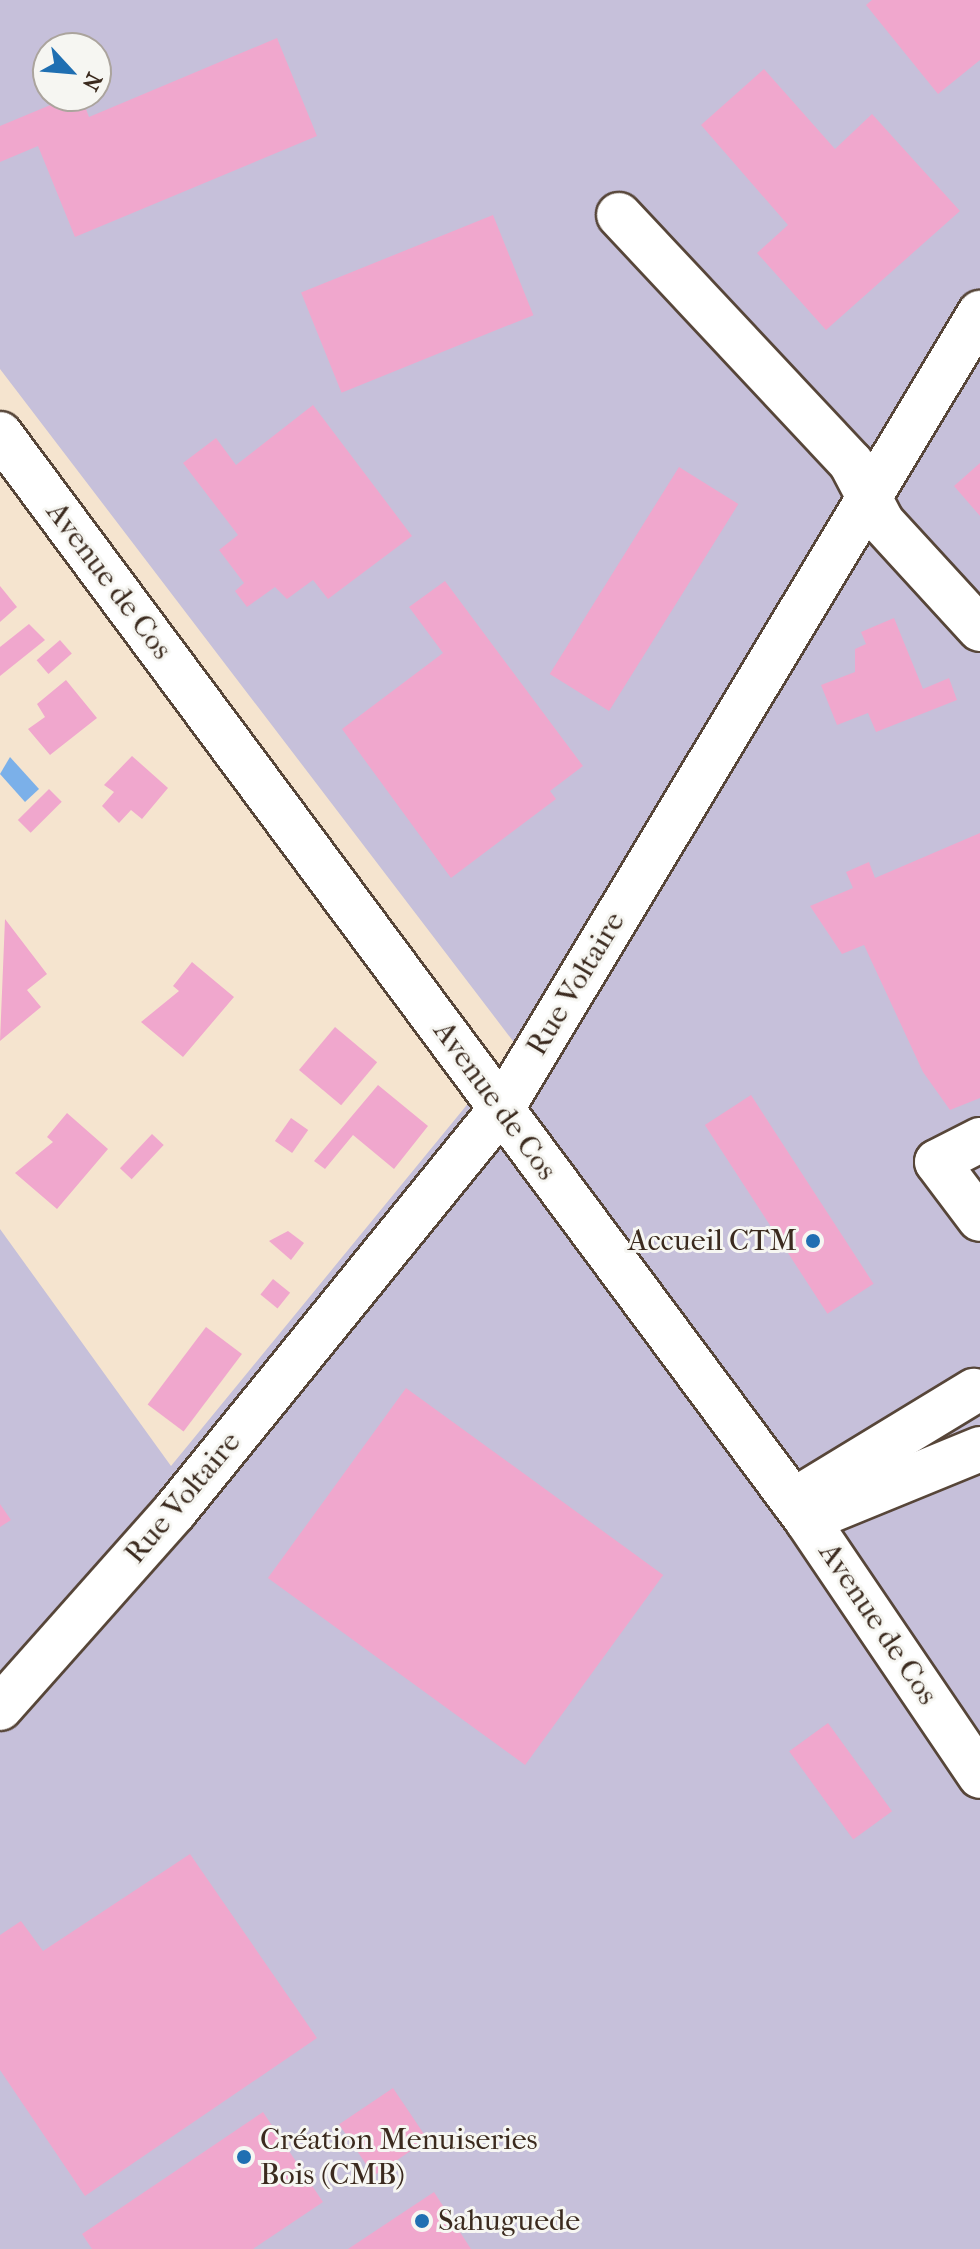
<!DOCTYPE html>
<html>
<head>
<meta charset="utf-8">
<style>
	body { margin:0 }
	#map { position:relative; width:980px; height:2249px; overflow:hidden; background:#f5e4cf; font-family:"IM FELL French Canon",serif }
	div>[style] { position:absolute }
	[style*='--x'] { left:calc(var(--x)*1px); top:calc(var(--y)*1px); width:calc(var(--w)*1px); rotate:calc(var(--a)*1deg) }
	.industrial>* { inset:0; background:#c6c0da }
	.water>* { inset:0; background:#7bb0e9 }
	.building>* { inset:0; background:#f0a7cd; transform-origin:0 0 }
	.roads { filter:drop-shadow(2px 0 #574639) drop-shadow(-2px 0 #574639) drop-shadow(0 2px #574639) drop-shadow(0 -2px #574639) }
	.minor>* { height:44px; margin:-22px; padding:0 22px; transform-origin:22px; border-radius:22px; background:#fff }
	.dots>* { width:22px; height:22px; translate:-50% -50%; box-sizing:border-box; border:4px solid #f6f6f2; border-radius:50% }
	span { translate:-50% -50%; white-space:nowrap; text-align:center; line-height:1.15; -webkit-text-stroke:6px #f6f6f2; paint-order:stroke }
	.street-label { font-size:30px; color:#3b2a1e }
	.poi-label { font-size:30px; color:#3b2a1e }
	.right { translate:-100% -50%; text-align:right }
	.left { translate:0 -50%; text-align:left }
	.north { position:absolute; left:32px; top:32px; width:80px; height:80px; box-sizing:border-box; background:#f6f6f2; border:2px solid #aba49d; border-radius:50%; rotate:116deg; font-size:22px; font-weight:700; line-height:32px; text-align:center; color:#3b2a1e }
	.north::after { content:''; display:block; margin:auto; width:28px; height:36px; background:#1f6fb2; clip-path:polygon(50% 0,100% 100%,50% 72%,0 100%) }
</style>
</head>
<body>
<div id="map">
	<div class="industrial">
		<div style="clip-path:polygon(evenodd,0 0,980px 0,980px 2249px,0 2249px,0 1229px,171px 1466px,516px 1045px,0 369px,0 0,48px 48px,96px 48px,96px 96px,48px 96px,48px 48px)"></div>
	</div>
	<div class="water">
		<div style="clip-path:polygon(10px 757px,39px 789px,25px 802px,0 774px)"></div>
	</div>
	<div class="building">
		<div style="clip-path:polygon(872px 0,980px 0,980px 60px,938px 94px,866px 5px)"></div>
		<div style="clip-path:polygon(277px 38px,317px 136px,75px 237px,38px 146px,0 162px,0 126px,72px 96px,81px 96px,89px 117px)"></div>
		<div style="clip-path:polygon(764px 69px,835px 149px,872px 114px,960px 211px,826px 330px,757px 253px,788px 225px,701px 125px)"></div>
		<div style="left:493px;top:215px;width:108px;height:207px;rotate:68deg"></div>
		<div style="clip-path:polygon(313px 405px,412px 536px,328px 599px,313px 580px,287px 599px,275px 587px,247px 607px,235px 591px,244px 583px,219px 550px,238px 535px,183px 463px,216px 438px,236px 465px)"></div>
		<div style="clip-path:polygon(980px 463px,980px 516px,954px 486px)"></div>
		<div style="left:679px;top:467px;width:70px;height:244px;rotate:32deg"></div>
		<div style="clip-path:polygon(445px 581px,583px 766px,550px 791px,556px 799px,451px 878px,342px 729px,443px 653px,409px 607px)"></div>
		<div style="clip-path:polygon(0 586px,17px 607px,0 622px)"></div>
		<div style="clip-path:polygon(894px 618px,923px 689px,949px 678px,957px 700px,876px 732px,868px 713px,837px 725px,821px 685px,855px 672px,855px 649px,866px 644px,861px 632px)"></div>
		<div style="clip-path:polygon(29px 624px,45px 640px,0 676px,0 647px)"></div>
		<div style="left:60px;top:640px;width:18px;height:31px;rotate:49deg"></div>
		<div style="clip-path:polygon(66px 680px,97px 718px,50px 755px,28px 729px,45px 717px,37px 704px)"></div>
		<div style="clip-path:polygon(132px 756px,168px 788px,142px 819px,131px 810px,119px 823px,102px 806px,114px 792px,104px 785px)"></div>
		<div style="left:49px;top:789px;width:18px;height:44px;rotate:45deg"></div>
		<div style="clip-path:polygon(980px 833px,980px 1098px,950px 1110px,923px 1072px,864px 945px,842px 954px,810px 906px,853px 888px,846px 872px,869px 862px,875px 878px)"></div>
		<div style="clip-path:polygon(5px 919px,47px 974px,27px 990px,41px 1007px,0 1041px)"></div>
		<div style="clip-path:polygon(192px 962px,234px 997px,183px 1057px,141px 1022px,179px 991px,173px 986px)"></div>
		<div style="left:335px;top:1027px;width:55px;height:56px;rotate:40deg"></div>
		<div style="clip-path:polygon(378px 1085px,428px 1126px,394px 1169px,353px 1135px,325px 1169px,314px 1161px)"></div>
		<div style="left:751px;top:1095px;width:225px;height:55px;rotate:57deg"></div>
		<div style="clip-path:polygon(67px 1113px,108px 1149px,57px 1209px,15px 1173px,53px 1142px,47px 1137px)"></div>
		<div style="left:291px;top:1118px;width:21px;height:28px;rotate:35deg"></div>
		<div style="left:152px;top:1134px;width:16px;height:47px;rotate:43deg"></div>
		<div style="clip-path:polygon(288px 1231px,304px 1243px,291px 1260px,269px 1241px)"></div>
		<div style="left:273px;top:1279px;width:22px;height:20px;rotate:39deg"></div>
		<div style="left:206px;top:1327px;width:45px;height:97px;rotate:37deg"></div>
		<div style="left:406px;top:1388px;width:318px;height:235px;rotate:36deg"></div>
		<div style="clip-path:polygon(0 1504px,11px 1520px,0 1527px)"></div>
		<div style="left:828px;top:1723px;width:109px;height:48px;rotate:54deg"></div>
		<div style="clip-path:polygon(190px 1854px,317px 2038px,85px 2196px,0 2070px,0 1935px,21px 1921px,43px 1951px)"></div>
		<div style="left:393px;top:2088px;width:62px;height:65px;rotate:56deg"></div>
		<div style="clip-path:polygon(263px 2112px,323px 2202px,253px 2249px,92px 2249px,82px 2234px)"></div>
		<div style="clip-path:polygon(434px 2192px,471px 2249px,348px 2249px)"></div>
	</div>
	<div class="roads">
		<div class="minor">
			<div style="--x:619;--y:215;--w:340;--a:46.9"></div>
			<div style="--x:851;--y:463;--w:67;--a:62.3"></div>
			<div style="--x:882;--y:522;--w:145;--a:47.5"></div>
			<div style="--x:0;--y:434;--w:1353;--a:53.38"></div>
			<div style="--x:807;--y:1520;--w:309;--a:55.9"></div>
			<div style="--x:980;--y:1140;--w:48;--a:152.9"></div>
			<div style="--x:937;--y:1162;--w:71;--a:53"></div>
			<div style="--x:793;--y:1501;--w:212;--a:-31.3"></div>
			<div style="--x:807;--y:1520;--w:187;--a:-22.3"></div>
			<div style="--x:0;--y:1708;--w:262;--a:-48.4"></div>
			<div style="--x:174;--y:1512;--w:520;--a:-50.93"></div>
			<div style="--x:502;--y:1108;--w:928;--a:-58.98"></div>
		</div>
	</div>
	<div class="dots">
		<div style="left:813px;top:1241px;background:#1f6fb2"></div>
		<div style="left:244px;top:2157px;background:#1f6fb2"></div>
		<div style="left:422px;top:2221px;background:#1f6fb2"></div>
	</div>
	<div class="street-label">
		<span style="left:109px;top:581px;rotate:53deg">Avenue de Cos</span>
		<span style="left:576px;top:984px;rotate:-59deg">Rue Voltaire</span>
		<span style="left:495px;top:1101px;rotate:54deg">Avenue de Cos</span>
		<span style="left:183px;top:1498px;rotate:-50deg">Rue Voltaire</span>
		<span style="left:878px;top:1624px;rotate:56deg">Avenue de Cos</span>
	</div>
	<div class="poi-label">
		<span class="right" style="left:797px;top:1241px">Accueil CTM</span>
		<span class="left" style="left:260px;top:2157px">Création Menuiseries<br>Bois (CMB)</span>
		<span class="left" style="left:438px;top:2221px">Sahuguede</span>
	</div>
	<div class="north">N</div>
</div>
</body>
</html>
